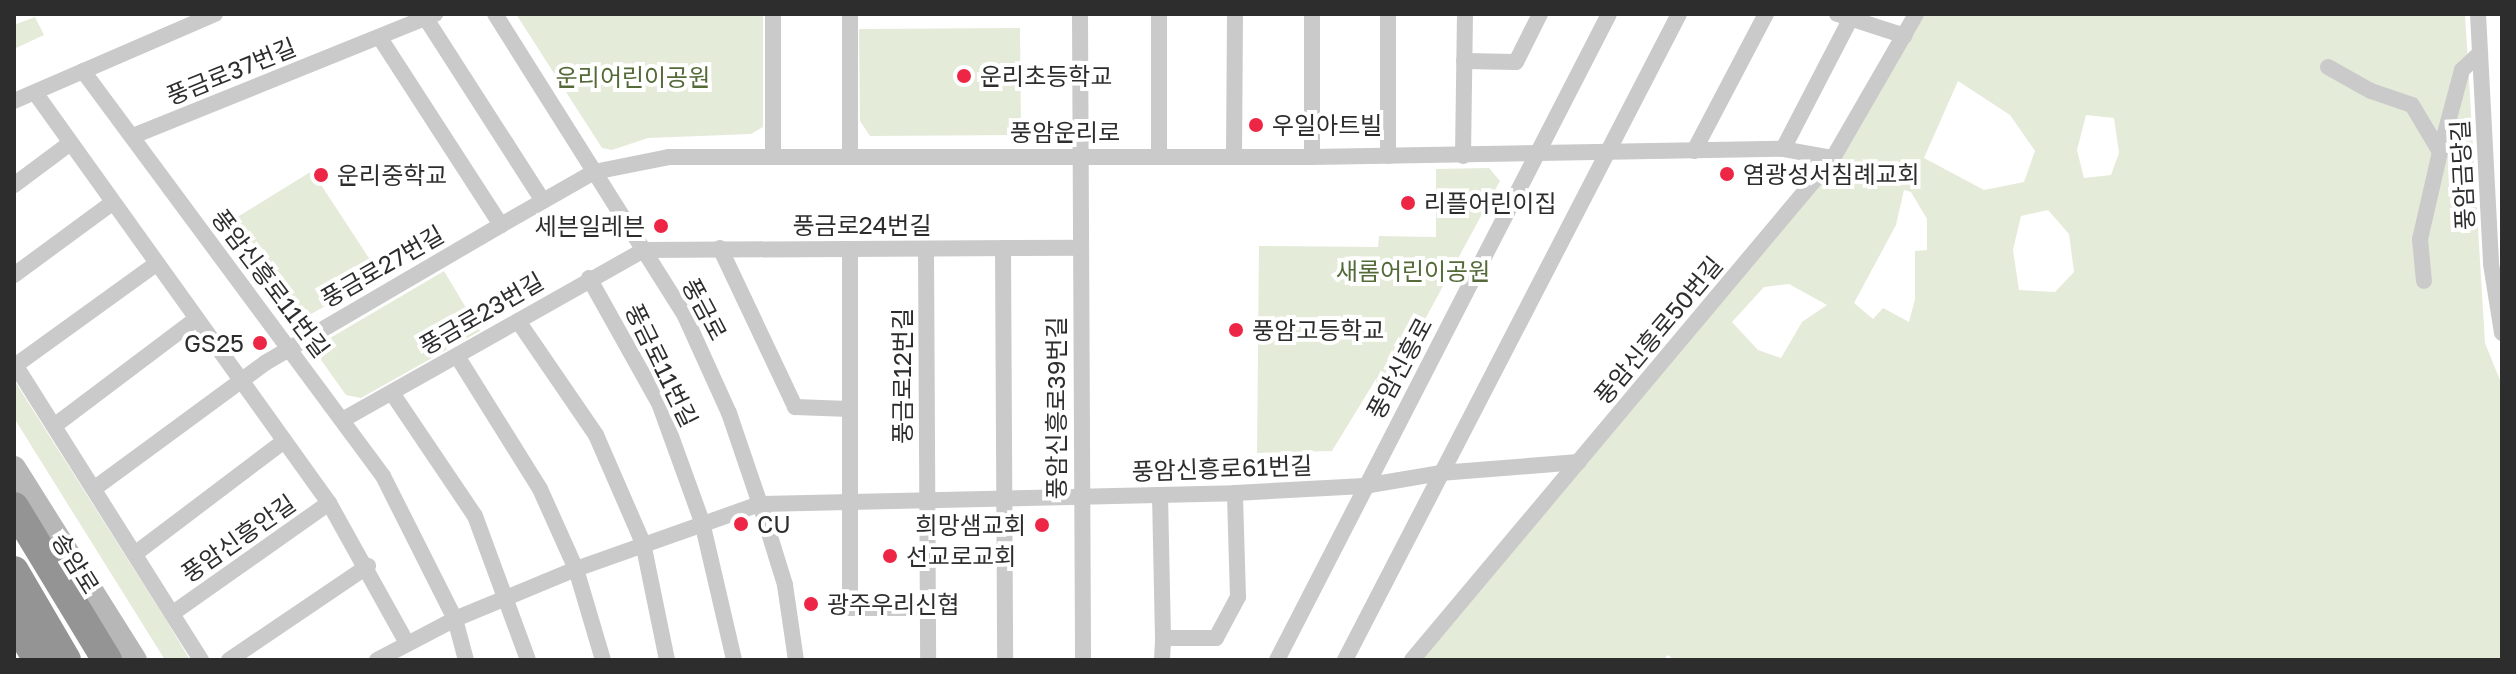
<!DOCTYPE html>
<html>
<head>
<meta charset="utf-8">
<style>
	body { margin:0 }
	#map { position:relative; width:2516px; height:674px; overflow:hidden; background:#fff; font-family:"Golos Text","Noto Sans KR",sans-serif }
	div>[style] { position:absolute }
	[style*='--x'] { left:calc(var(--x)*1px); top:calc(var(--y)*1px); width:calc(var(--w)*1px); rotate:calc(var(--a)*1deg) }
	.green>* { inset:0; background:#e5ebd9 }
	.street>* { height:16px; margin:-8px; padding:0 8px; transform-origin:8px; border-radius:8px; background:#cacaca }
	.secondary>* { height:24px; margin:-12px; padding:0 12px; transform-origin:12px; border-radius:12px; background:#b7b7b7 }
	.highway>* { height:30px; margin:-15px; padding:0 15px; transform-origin:15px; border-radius:15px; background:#949494 }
	.dots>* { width:22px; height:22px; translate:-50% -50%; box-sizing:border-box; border:4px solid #fff; border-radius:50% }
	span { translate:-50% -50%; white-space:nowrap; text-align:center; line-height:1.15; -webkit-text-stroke:8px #fff; paint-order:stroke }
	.street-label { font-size:24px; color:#2d2d2d }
	.poi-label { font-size:24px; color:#2d2d2d }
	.left { translate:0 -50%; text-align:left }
	.right { translate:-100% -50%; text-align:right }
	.park-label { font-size:24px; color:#546a38 }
	.frame { position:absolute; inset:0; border:16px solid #2d2d2d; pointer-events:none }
</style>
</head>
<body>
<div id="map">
	<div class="green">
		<div style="clip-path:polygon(516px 14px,763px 14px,763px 127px,751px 134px,648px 138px,612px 150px,602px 148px)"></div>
		<div style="clip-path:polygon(evenodd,1924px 14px,2465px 14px,2485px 343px,2502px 385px,2502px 660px,1674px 660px,1668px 655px,1663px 660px,1422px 660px,1838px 161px,1924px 14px,1958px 81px,2010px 115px,2035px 151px,2024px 182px,1984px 190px,1924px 158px,1958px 81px,1924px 14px,2086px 115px,2114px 118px,2119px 153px,2111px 175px,2084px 178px,2077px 150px,2086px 115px,1924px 14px,1904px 190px,1911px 192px,1927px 219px,1927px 250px,1915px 251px,1915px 299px,1909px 322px,1883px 308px,1873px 319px,1854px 303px,1896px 225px,1904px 190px,1924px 14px,2048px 210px,2069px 234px,2074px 272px,2055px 292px,2019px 290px,2013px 250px,2021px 216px,2048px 210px,1924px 14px,1789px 284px,1827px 305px,1802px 322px,1781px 358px,1758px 350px,1732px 322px,1764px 287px,1789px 284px)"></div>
		<div style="clip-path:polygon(35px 17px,44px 35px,14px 49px,14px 25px)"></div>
		<div style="clip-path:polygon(1020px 28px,1021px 135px,870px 136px,860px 121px,859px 29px)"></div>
		<div style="clip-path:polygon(1489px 168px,1500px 181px,1378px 406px,1376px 379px,1332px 451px,1257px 453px,1259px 246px,1378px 247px,1379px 236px,1436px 237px,1436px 169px)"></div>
		<div style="clip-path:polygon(312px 171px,380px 275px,304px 318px,284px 313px,221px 227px)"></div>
		<div style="clip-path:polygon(444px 271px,480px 331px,361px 398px,346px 395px,321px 360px,325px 341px)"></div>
		<div style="clip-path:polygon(14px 380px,165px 618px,190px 660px,165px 660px,14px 418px)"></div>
	</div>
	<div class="street">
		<div style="--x:423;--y:14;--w:222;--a:57.3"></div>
		<div style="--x:495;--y:14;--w:357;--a:57.8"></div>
		<div style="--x:685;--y:316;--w:107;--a:65.6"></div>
		<div style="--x:729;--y:413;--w:96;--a:71.2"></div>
		<div style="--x:760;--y:504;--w:85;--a:72.8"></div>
		<div style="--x:785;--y:585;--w:76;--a:81.7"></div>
		<div style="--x:850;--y:14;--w:141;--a:90"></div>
		<div style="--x:1080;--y:14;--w:646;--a:89.73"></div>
		<div style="--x:1159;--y:14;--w:142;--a:90"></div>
		<div style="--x:1312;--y:14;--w:143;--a:90"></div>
		<div style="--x:1388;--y:14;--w:142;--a:90"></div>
		<div style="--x:1837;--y:14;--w:71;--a:17.9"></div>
		<div style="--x:2478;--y:14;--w:250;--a:87"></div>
		<div style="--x:2491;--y:264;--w:70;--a:80.9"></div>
		<div style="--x:380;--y:38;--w:223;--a:57.1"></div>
		<div style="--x:1464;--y:61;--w:52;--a:1.1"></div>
		<div style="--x:1516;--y:62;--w:54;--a:-63.4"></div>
		<div style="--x:2328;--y:67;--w:49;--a:29.2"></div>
		<div style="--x:2371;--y:91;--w:43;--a:18.9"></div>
		<div style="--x:2412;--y:105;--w:55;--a:59.2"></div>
		<div style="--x:2440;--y:152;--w:89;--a:102.9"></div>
		<div style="--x:2420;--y:239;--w:42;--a:84.6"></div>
		<div style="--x:83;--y:71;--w:504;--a:53.47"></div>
		<div style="--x:383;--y:476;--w:160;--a:63.3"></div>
		<div style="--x:455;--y:619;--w:42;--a:75"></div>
		<div style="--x:36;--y:94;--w:503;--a:54.38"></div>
		<div style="--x:329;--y:503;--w:160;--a:60.9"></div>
		<div style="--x:14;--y:101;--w:219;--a:-23.4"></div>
		<div style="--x:133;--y:136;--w:326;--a:-22"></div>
		<div style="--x:1783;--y:149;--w:148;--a:-62.6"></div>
		<div style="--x:1694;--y:151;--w:155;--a:-62.3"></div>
		<div style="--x:2440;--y:152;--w:85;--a:-75"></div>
		<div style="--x:2462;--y:70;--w:25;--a:-43"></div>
		<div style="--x:773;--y:153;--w:139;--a:-90"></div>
		<div style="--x:1463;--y:156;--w:142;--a:-89.2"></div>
		<div style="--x:1234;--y:157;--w:143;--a:-89.6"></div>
		<div style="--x:14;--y:185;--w:69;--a:-36.7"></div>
		<div style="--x:720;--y:248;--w:176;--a:64.7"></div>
		<div style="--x:795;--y:407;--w:54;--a:2.1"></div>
		<div style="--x:1003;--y:248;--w:412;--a:89.7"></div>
		<div style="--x:926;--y:249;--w:411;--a:89.7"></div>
		<div style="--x:850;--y:250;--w:358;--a:90"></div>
		<div style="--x:850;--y:608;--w:77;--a:0"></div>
		<div style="--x:14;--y:275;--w:122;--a:-36.3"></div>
		<div style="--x:589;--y:278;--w:143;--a:60.8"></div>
		<div style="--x:659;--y:403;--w:127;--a:70.1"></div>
		<div style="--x:702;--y:522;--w:142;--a:76.9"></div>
		<div style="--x:518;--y:321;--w:138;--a:55.6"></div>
		<div style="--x:596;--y:435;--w:118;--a:66.5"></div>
		<div style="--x:643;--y:543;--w:119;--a:78.4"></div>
		<div style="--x:457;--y:356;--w:157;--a:58"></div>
		<div style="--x:540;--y:489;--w:88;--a:65.8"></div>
		<div style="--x:576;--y:569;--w:95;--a:73.5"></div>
		<div style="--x:14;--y:363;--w:351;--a:57.8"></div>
		<div style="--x:16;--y:365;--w:173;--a:-35.8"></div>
		<div style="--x:392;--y:393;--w:148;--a:56"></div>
		<div style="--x:475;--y:516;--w:153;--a:69.8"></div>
		<div style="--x:344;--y:419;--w:344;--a:-29.4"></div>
		<div style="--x:644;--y:250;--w:436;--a:-0.3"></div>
		<div style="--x:54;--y:426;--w:178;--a:-37"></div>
		<div style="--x:95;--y:488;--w:211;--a:-36.3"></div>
		<div style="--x:265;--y:363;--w:273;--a:-30.3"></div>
		<div style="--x:501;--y:225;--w:107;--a:-29.7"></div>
		<div style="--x:594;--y:172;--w:76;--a:-11.3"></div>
		<div style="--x:669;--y:157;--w:643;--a:0"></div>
		<div style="--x:1312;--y:157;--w:471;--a:-1"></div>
		<div style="--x:1783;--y:149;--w:51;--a:10.2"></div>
		<div style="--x:1160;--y:495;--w:143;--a:88.8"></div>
		<div style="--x:136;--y:553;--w:186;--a:-37.1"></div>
		<div style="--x:173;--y:613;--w:191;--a:-35.2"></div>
		<div style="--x:229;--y:660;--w:168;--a:-34.1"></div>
		<div style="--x:377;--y:660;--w:88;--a:-27.7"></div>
		<div style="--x:455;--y:619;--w:131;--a:-22.5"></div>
		<div style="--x:576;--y:569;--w:195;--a:-19.5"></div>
		<div style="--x:760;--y:504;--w:475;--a:-1.3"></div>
		<div style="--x:1235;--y:493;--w:129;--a:-3.1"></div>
		<div style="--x:1364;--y:486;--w:77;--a:-9.7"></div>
		<div style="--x:1440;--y:473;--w:139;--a:-4.5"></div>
		<div style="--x:1162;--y:660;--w:22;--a:-87"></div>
		<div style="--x:1163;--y:638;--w:53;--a:0"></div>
		<div style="--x:1216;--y:638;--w:47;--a:-61.8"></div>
		<div style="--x:1238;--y:597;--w:104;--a:-91.7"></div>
		<div style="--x:1277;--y:660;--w:726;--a:-62.8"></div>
		<div style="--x:1345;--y:660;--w:727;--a:-62.66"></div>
		<div style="--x:1412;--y:660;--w:655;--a:-50.02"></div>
		<div style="--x:1833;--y:158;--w:166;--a:-60"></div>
	</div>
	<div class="secondary">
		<div style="--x:14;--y:468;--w:227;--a:57.8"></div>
	</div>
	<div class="highway">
		<div style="--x:14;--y:507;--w:179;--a:58.7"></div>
		<div style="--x:14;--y:571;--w:103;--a:59.7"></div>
		<div style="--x:14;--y:619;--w:48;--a:59.7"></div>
	</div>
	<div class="dots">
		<div style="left:964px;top:76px;background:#ed2646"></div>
		<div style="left:1256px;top:125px;background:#ed2646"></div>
		<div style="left:1727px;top:174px;background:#ed2646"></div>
		<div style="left:321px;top:175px;background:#ed2646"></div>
		<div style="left:1408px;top:203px;background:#ed2646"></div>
		<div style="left:661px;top:226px;background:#ed2646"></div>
		<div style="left:1236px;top:330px;background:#ed2646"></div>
		<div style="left:260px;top:343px;background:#ed2646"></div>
		<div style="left:741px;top:524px;background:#ed2646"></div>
		<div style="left:1042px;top:525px;background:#ed2646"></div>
		<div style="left:890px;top:556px;background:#ed2646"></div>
		<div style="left:811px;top:604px;background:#ed2646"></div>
	</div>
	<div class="street-label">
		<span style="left:231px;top:71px;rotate:-22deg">풍금로37번길</span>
		<span style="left:1065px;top:132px">풍암운리로</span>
		<span style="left:2462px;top:175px;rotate:-93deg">풍암금당길</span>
		<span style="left:862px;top:225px">풍금로24번길</span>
		<span style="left:382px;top:266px;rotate:-30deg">풍금로27번길</span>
		<span style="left:271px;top:283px;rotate:53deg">풍암신흥로11번길</span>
		<span style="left:705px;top:309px;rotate:62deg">풍금로</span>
		<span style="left:481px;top:313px;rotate:-30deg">풍금로23번길</span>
		<span style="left:1658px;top:330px;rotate:-50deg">풍암신흥로50번길</span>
		<span style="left:662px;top:365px;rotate:64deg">풍금로11번길</span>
		<span style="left:1399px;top:368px;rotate:-62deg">풍암신흥로</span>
		<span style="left:902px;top:376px;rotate:-90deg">풍금로12번길</span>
		<span style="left:1056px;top:408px;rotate:-90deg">풍암신흥로39번길</span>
		<span style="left:1222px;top:468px;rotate:-2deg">풍암신흥로61번길</span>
		<span style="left:238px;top:538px;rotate:-35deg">풍암신흥안길</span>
		<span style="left:76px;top:563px;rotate:58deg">송암로</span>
	</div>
	<div class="poi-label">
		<span class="left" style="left:980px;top:76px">운리초등학교</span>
		<span class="left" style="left:1272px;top:125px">우일아트빌</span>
		<span class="left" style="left:1743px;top:174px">염광성서침례교회</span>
		<span class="left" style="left:337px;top:175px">운리중학교</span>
		<span class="left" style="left:1424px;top:203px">리플어린이집</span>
		<span class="right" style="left:645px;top:226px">세븐일레븐</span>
		<span class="left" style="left:1252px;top:330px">풍암고등학교</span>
		<span class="right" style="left:244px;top:343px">GS25</span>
		<span class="left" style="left:757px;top:524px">CU</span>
		<span class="right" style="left:1026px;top:525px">희망샘교회</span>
		<span class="left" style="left:906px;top:556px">선교로교회</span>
		<span class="left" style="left:827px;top:604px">광주우리신협</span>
	</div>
	<div class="park-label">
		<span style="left:633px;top:77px">운리어린이공원</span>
		<span style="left:1413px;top:271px">새롬어린이공원</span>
	</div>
	<div class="frame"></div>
</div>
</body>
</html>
